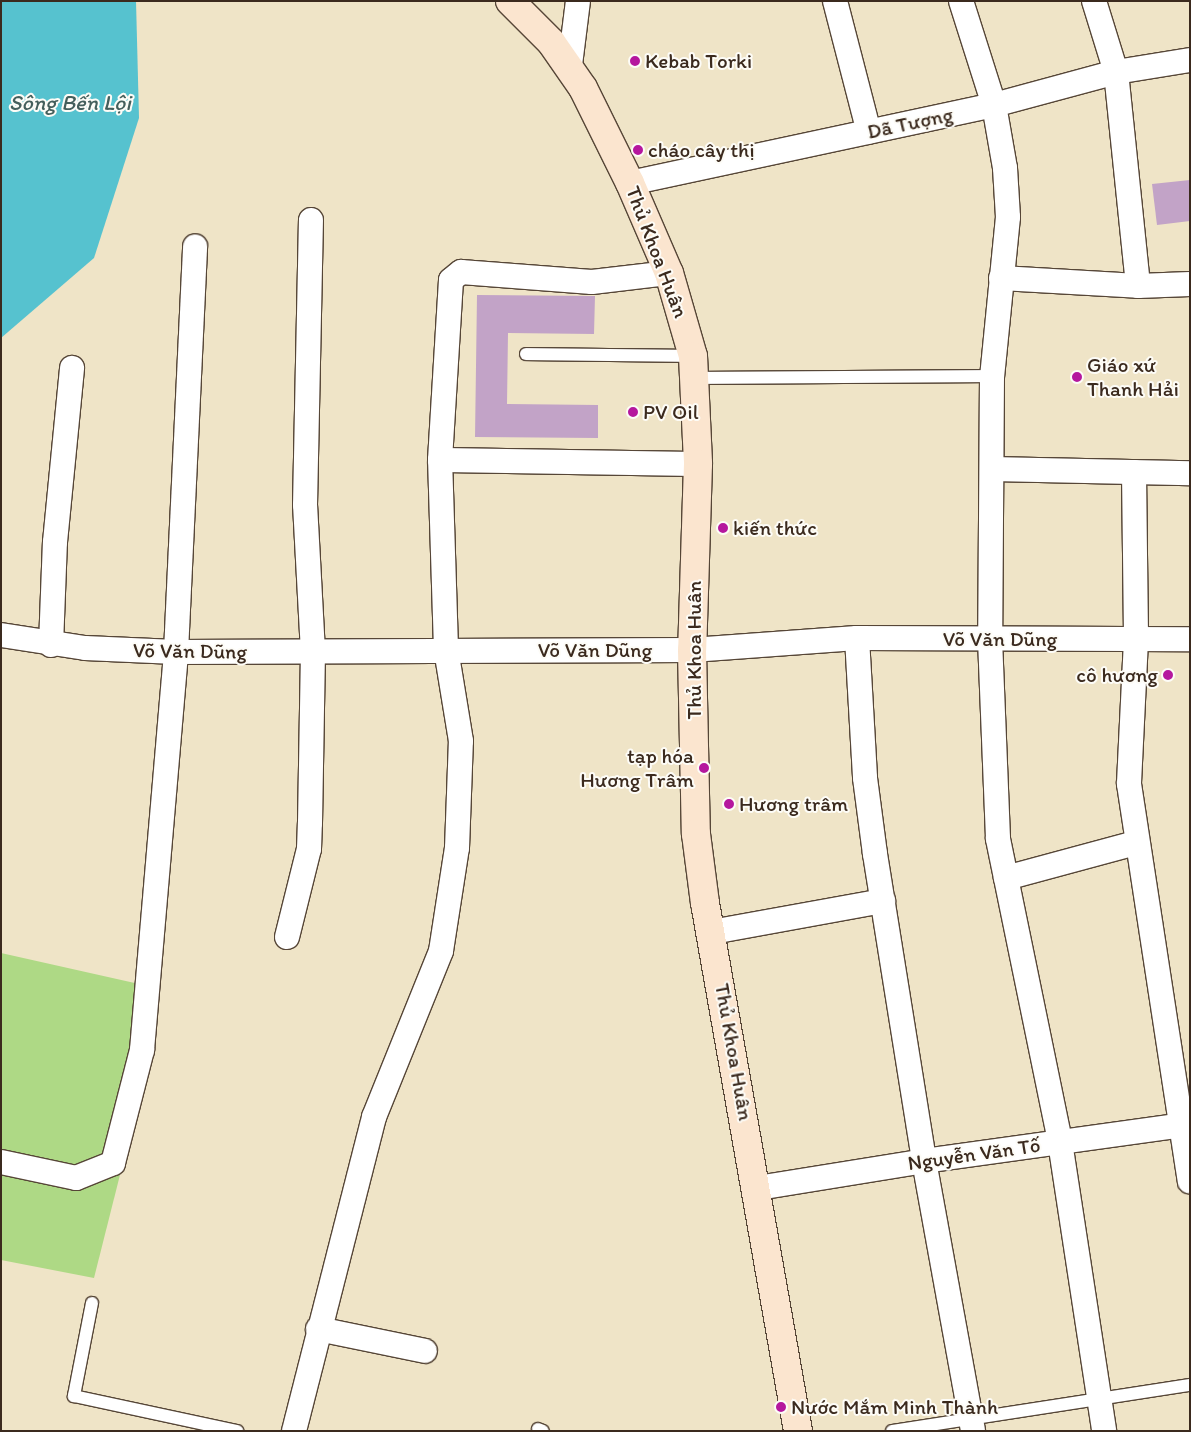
<!DOCTYPE html>
<html>
<head>
<meta charset="utf-8">
<style>
	body { margin:0 }
	#map { position:relative; width:1191px; height:1432px; overflow:hidden; background:#efe4c7; font-family:Itim,sans-serif }
	div>[style] { position:absolute }
	[style*='--x'] { left:calc(var(--x)*1px); top:calc(var(--y)*1px); width:calc(var(--w)*1px); rotate:calc(var(--a)*1deg) }
	.green>* { inset:0; background:#aed985 }
	.water>* { inset:0; background:#56c2cf }
	.building>* { inset:0; background:#c2a3c7 }
	.roads { filter:drop-shadow(1px 0 #564637) drop-shadow(-1px 0 #564637) drop-shadow(0 1px #564637) drop-shadow(0 -1px #564637) }
	.lane>* { height:12px; margin:-6px; padding:0 6px; transform-origin:6px; border-radius:6px; background:#fff }
	.street>* { height:24px; margin:-12px; padding:0 12px; transform-origin:12px; border-radius:12px; background:#fff }
	.secondary>* { height:28px; margin:-14px; padding:0 14px; transform-origin:14px; border-radius:14px; background:#fbe5cf }
	.dots>* { width:14px; height:14px; translate:-50% -50%; box-sizing:border-box; border:2px solid #fdfcf7; border-radius:50% }
	span { translate:-50% -50%; white-space:nowrap; text-align:center; line-height:1.15; -webkit-text-stroke:4px #fdfcf7; paint-order:stroke }
	.poi-label { font-size:21px; color:#3b2a1e }
	.left { translate:0 -50%; text-align:left }
	.right { translate:-100% -50%; text-align:right }
	.street-label { font-size:21px; color:#3b2a1e }
	.water-label { font-size:22px; color:#445f5c; font-style:italic }
	.frame { position:absolute; inset:0; border:2px solid #3b2a1e; pointer-events:none }
</style>
</head>
<body>
<div id="map">
	<div class="green">
		<div style="clip-path:polygon(1px 953px,148px 986px,125px 1155px,94px 1278px,1px 1260px)"></div>
	</div>
	<div class="water">
		<div style="clip-path:polygon(1px 1px,136px 1px,139px 118px,94px 258px,1px 338px)"></div>
	</div>
	<div class="building">
		<div style="clip-path:polygon(1190px 180px,1190px 221px,1157px 225px,1152px 184px)"></div>
		<div style="clip-path:polygon(477px 295px,595px 296px,594px 334px,508px 333px,507px 404px,598px 405px,598px 438px,475px 437px)"></div>
	</div>
	<div class="roads">
		<div class="lane">
			<div style="--x:526;--y:354;--w:167;--a:0.7"></div>
			<div style="--x:696;--y:378;--w:296;--a:-0.4"></div>
			<div style="--x:92;--y:1303;--w:95;--a:101"></div>
			<div style="--x:74;--y:1396;--w:167;--a:12.1"></div>
			<div style="--x:538;--y:1429;--w:5;--a:22"></div>
			<div style="--x:892;--y:1431;--w:302;--a:-8.8"></div>
		</div>
		<div class="street">
			<div style="--x:835;--y:1;--w:135;--a:75.5"></div>
			<div style="--x:961;--y:1;--w:109;--a:72.4"></div>
			<div style="--x:994;--y:105;--w:64;--a:80.1"></div>
			<div style="--x:1005;--y:168;--w:49;--a:86.5"></div>
			<div style="--x:1008;--y:217;--w:160;--a:95.7"></div>
			<div style="--x:992;--y:376;--w:263;--a:90.4"></div>
			<div style="--x:990;--y:639;--w:200;--a:87.7"></div>
			<div style="--x:998;--y:839;--w:309;--a:78.4"></div>
			<div style="--x:1060;--y:1142;--w:292;--a:81.3"></div>
			<div style="--x:1094;--y:1;--w:74;--a:72.8"></div>
			<div style="--x:1116;--y:72;--w:215;--a:84.1"></div>
			<div style="--x:570;--y:65;--w:64;--a:-82.9"></div>
			<div style="--x:630;--y:183;--w:372;--a:-12.1"></div>
			<div style="--x:994;--y:105;--w:126;--a:-15.1"></div>
			<div style="--x:1116;--y:72;--w:75;--a:-9.2"></div>
			<div style="--x:1001;--y:278;--w:137;--a:3.3"></div>
			<div style="--x:1138;--y:286;--w:52;--a:-2.2"></div>
			<div style="--x:440;--y:460;--w:258;--a:0.9"></div>
			<div style="--x:992;--y:469;--w:198;--a:1.2"></div>
			<div style="--x:1134;--y:472;--w:168;--a:89.3"></div>
			<div style="--x:1136;--y:640;--w:144;--a:92.8"></div>
			<div style="--x:1129;--y:784;--w:402;--a:81.3"></div>
			<div style="--x:1;--y:635;--w:85;--a:8.8"></div>
			<div style="--x:85;--y:648;--w:91;--a:2.5"></div>
			<div style="--x:176;--y:652;--w:516;--a:-0.22"></div>
			<div style="--x:692;--y:650;--w:165;--a:-4.2"></div>
			<div style="--x:857;--y:638;--w:333;--a:0.2"></div>
			<div style="--x:857;--y:638;--w:140;--a:86.7"></div>
			<div style="--x:865;--y:778;--w:77;--a:82.5"></div>
			<div style="--x:875;--y:854;--w:311;--a:80.9"></div>
			<div style="--x:924;--y:1161;--w:274;--a:79.7"></div>
			<div style="--x:51;--y:645;--w:103;--a:-87.8"></div>
			<div style="--x:55;--y:542;--w:175;--a:-84.4"></div>
			<div style="--x:1006;--y:878;--w:135;--a:-15.1"></div>
			<div style="--x:712;--y:932;--w:174;--a:-10.3"></div>
			<div style="--x:287;--y:937;--w:91;--a:-76"></div>
			<div style="--x:309;--y:849;--w:26;--a:-88"></div>
			<div style="--x:310;--y:823;--w:171;--a:-89"></div>
			<div style="--x:313;--y:652;--w:147;--a:-93.1"></div>
			<div style="--x:305;--y:505;--w:285;--a:-88.8"></div>
			<div style="--x:1;--y:1162;--w:77;--a:12"></div>
			<div style="--x:76;--y:1178;--w:40;--a:-22"></div>
			<div style="--x:113;--y:1163;--w:117;--a:-75.6"></div>
			<div style="--x:142;--y:1050;--w:399;--a:-85.1"></div>
			<div style="--x:176;--y:652;--w:406;--a:-87.3"></div>
			<div style="--x:758;--y:1188;--w:168;--a:-9.2"></div>
			<div style="--x:924;--y:1161;--w:269;--a:-7.9"></div>
			<div style="--x:318;--y:1329;--w:109;--a:11.6"></div>
			<div style="--x:294;--y:1431;--w:324;--a:-75.7"></div>
			<div style="--x:374;--y:1117;--w:179;--a:-68"></div>
			<div style="--x:441;--y:951;--w:104;--a:-81.2"></div>
			<div style="--x:457;--y:848;--w:107;--a:-87.9"></div>
			<div style="--x:461;--y:741;--w:93;--a:-99.3"></div>
			<div style="--x:446;--y:649;--w:189;--a:-91.8"></div>
			<div style="--x:440;--y:460;--w:180;--a:-86.5"></div>
			<div style="--x:451;--y:280;--w:13;--a:-39"></div>
			<div style="--x:461;--y:272;--w:131;--a:4.4"></div>
			<div style="--x:592;--y:282;--w:78;--a:-6.7"></div>
		</div>
		<div class="secondary">
			<div style="--x:510;--y:1;--w:58;--a:45"></div>
			<div style="--x:551;--y:42;--w:56;--a:55.2"></div>
			<div style="--x:583;--y:88;--w:106;--a:63.7"></div>
			<div style="--x:630;--y:183;--w:98;--a:66.6"></div>
			<div style="--x:669;--y:273;--w:86;--a:73.9"></div>
			<div style="--x:693;--y:356;--w:108;--a:87.3"></div>
			<div style="--x:698;--y:464;--w:186;--a:91.8"></div>
			<div style="--x:692;--y:650;--w:184;--a:88.8"></div>
			<div style="--x:696;--y:834;--w:70;--a:82.6"></div>
			<div style="--x:705;--y:903;--w:536;--a:80.01"></div>
		</div>
	</div>
	<div class="dots">
		<div style="left:635px;top:61px;background:#b5179e"></div>
		<div style="left:638px;top:150px;background:#b5179e"></div>
		<div style="left:1077px;top:377px;background:#b5179e"></div>
		<div style="left:633px;top:412px;background:#b5179e"></div>
		<div style="left:723px;top:528px;background:#b5179e"></div>
		<div style="left:1168px;top:675px;background:#b5179e"></div>
		<div style="left:704px;top:768px;background:#b5179e"></div>
		<div style="left:729px;top:804px;background:#b5179e"></div>
		<div style="left:781px;top:1407px;background:#b5179e"></div>
	</div>
	<div class="poi-label">
		<span class="left" style="left:645px;top:61px">Kebab Torki</span>
		<span class="left" style="left:648px;top:150px">cháo cây thị</span>
		<span class="left" style="left:1087px;top:377px">Giáo xứ<br>Thanh Hải</span>
		<span class="left" style="left:643px;top:412px">PV Oil</span>
		<span class="left" style="left:733px;top:528px">kiến thức</span>
		<span class="right" style="left:1158px;top:675px">cô hương</span>
		<span class="right" style="left:694px;top:768px">tạp hóa<br>Hương Trâm</span>
		<span class="left" style="left:739px;top:804px">Hương trâm</span>
		<span class="left" style="left:791px;top:1407px">Nước Mắm Minh Thành</span>
	</div>
	<div class="street-label">
		<span style="left:910px;top:123px;rotate:-12deg">Dã Tượng</span>
		<span style="left:657px;top:252px;rotate:69deg">Thủ Khoa Huân</span>
		<span style="left:1000px;top:639px">Võ Văn Dũng</span>
		<span style="left:595px;top:650px">Võ Văn Dũng</span>
		<span style="left:694px;top:650px;rotate:-90deg">Thủ Khoa Huân</span>
		<span style="left:190px;top:651px;rotate:1deg">Võ Văn Dũng</span>
		<span style="left:734px;top:1052px;rotate:80deg">Thủ Khoa Huân</span>
		<span style="left:974px;top:1154px;rotate:-8deg">Nguyễn Văn Tố</span>
	</div>
	<div class="water-label">
		<span style="left:70px;top:103px">Sông Bến Lội</span>
	</div>
	<div class="frame"></div>
</div>
</body>
</html>
